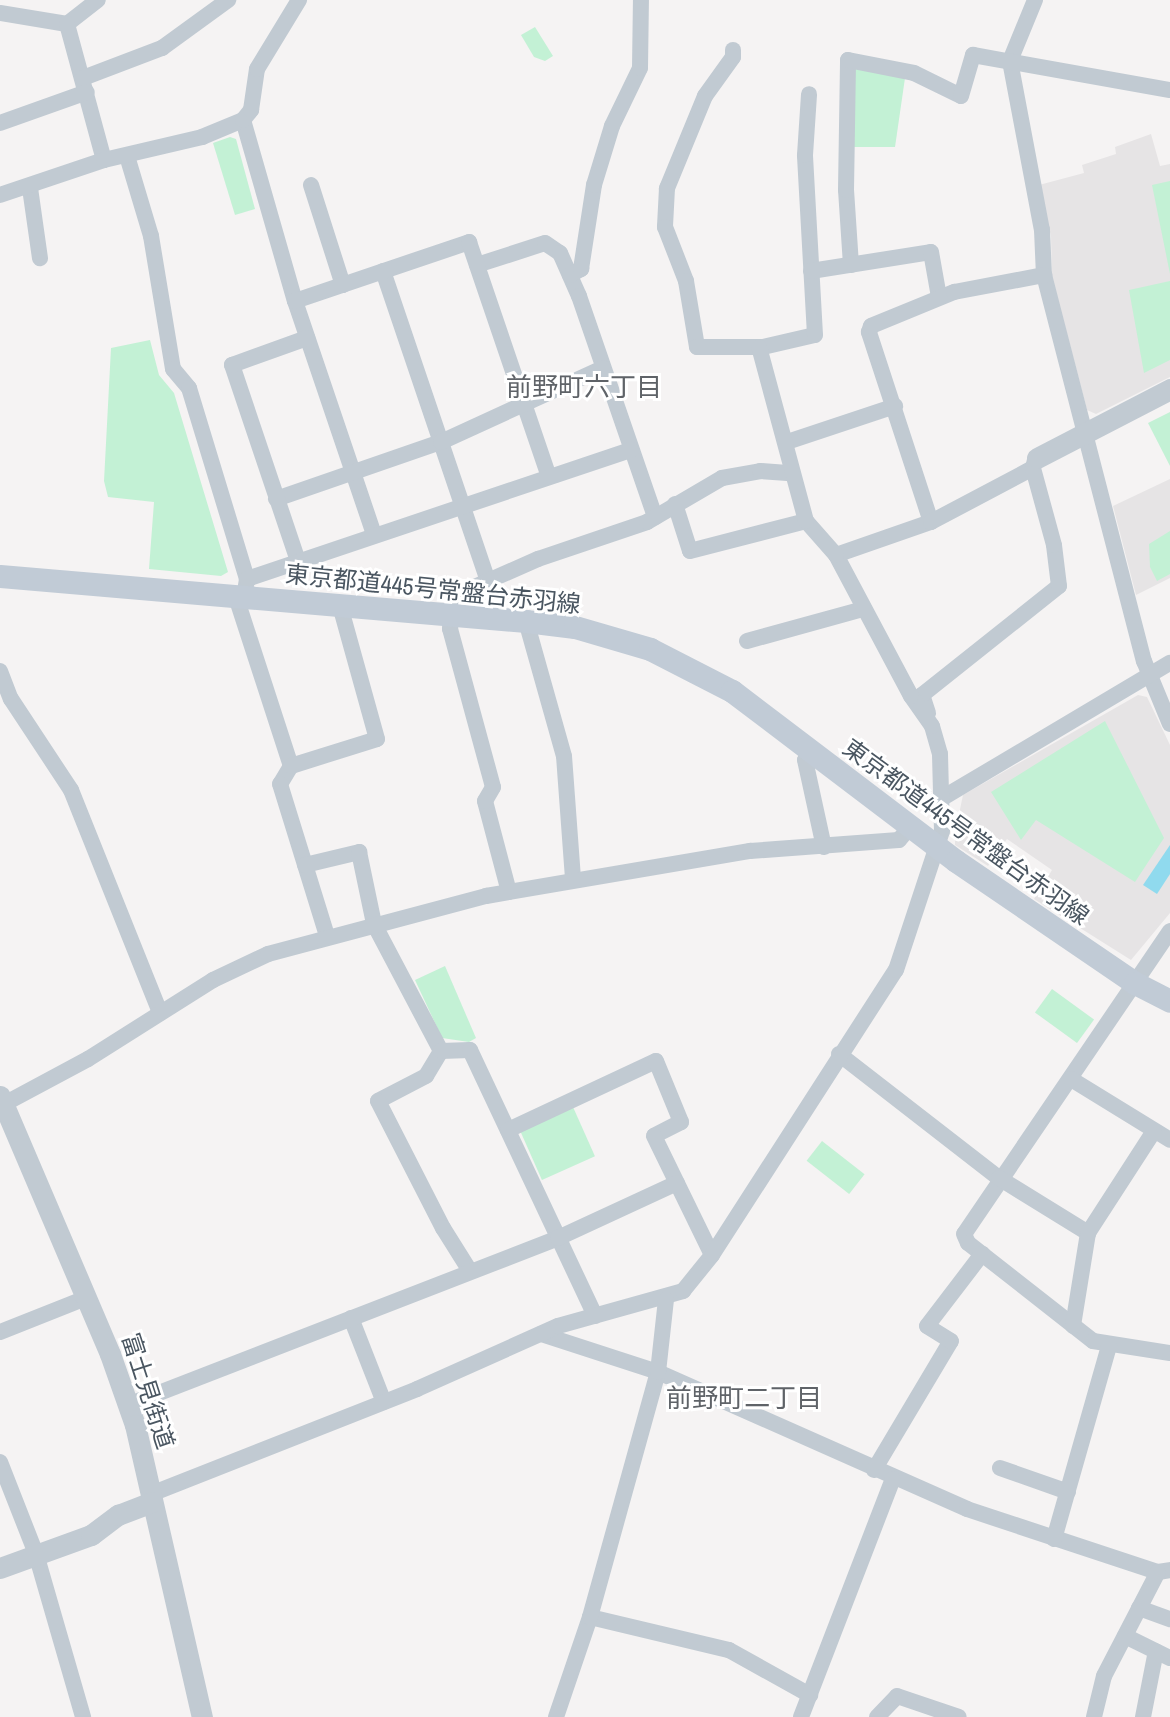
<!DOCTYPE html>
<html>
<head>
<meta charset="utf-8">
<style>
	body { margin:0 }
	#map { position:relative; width:1170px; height:1717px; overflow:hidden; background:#f5f3f3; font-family:"Archivo Narrow","Noto Sans JP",sans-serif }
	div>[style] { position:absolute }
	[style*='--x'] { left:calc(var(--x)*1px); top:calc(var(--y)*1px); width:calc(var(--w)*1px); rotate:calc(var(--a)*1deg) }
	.education>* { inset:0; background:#e6e4e5 }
	.green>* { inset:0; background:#c3f1d5; transform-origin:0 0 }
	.water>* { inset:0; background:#90daee }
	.minor>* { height:16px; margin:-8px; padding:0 8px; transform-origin:8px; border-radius:8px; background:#c1cad2 }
	.tertiary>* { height:21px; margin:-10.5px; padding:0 10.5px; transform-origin:10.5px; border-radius:10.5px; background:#c1cad2 }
	.secondary>* { height:23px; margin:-11.5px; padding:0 11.5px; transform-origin:11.5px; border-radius:11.5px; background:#c1cbd6 }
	span { translate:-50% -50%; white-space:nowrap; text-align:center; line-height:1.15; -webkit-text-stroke:6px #fff; paint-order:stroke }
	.street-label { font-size:24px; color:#4a5661 }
	.neighbourhood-label { font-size:26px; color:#5f6368 }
</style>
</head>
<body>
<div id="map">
	<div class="education">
		<div style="clip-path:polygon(1151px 134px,1160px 166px,1170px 164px,1170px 377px,1096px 414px,1087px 410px,1052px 277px,1051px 236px,1039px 185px,1084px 173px,1082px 165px,1116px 154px,1115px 147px)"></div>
		<div style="clip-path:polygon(1170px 479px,1170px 578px,1136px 595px,1113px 506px)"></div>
		<div style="clip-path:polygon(1138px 695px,1147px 697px,1170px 745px,1170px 913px,1131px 960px,1034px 899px,1052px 870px,1007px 839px,988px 866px,955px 845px,955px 833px,963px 795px)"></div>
	</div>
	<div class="green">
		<div style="clip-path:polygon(535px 27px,553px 56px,545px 61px,534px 57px,521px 35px)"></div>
		<div style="clip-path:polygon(854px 68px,905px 78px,895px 147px,851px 147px)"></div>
		<div style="clip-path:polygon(230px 137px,236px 139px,255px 209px,235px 215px,213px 143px)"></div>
		<div style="clip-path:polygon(1170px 181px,1170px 274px,1152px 185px)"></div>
		<div style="clip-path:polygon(1170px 281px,1170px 360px,1144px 373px,1129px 290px)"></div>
		<div style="clip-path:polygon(150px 340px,159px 375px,174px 393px,228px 572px,221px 576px,149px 569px,154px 502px,108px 497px,104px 481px,111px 348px)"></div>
		<div style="clip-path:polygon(1170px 412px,1170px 466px,1148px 423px)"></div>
		<div style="clip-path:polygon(1170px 531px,1170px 574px,1157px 581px,1150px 567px,1149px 544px)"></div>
		<div style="clip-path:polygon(1105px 721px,1164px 838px,1135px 882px,1036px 820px,1021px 840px,991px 792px)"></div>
		<div style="clip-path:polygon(445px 966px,476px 1038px,469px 1042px,442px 1038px,415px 980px)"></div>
		<div style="left:1052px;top:989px;width:52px;height:29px;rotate:36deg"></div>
		<div style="left:573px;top:1107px;width:54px;height:58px;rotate:66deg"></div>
		<div style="left:822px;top:1141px;width:54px;height:25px;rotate:38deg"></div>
	</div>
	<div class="water">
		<div style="clip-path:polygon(1170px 845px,1170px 874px,1157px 894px,1143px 885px)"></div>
	</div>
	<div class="minor">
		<div style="--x:1035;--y:0;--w:66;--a:112.3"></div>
		<div style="--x:1010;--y:61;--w:172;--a:79.3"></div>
		<div style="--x:1042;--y:230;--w:45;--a:87.5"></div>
		<div style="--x:1044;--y:275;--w:399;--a:75.5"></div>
		<div style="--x:1144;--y:661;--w:68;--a:67.6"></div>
		<div style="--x:0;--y:13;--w:68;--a:9.3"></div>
		<div style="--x:67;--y:24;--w:39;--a:-38"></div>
		<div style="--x:67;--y:24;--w:141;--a:74.8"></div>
		<div style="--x:733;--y:50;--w:7;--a:90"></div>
		<div style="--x:733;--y:57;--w:48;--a:125.7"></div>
		<div style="--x:705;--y:96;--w:100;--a:112.4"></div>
		<div style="--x:667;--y:188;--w:39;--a:93"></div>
		<div style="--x:665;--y:227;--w:58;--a:68.7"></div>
		<div style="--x:686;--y:281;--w:67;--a:80.5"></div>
		<div style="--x:697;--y:347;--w:66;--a:0"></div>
		<div style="--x:763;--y:347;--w:53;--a:-13"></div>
		<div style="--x:815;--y:335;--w:180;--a:-93.2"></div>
		<div style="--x:805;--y:155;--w:61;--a:-86.2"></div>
		<div style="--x:83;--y:78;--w:85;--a:-20.8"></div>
		<div style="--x:162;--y:48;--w:82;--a:-36"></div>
		<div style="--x:243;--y:120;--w:188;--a:74"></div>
		<div style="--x:295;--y:301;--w:247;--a:71.3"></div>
		<div style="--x:0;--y:123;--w:92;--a:-19.6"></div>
		<div style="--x:127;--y:156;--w:84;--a:73.3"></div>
		<div style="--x:151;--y:236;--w:135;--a:80.6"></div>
		<div style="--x:173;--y:369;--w:25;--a:50"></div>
		<div style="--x:189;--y:388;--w:200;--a:73.1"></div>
		<div style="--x:247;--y:579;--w:19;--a:99"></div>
		<div style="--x:311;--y:185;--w:105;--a:72.3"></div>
		<div style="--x:30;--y:188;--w:71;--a:81.9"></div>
		<div style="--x:0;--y:195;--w:110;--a:-18.6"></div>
		<div style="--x:104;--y:160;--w:101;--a:-13.2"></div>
		<div style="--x:202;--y:137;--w:44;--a:-22.5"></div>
		<div style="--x:243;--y:120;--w:13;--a:-51"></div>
		<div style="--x:251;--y:110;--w:41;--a:-81.7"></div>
		<div style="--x:257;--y:69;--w:81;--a:-58.7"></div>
		<div style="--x:477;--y:265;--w:71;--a:-17.9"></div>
		<div style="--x:545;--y:243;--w:18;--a:34"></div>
		<div style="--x:560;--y:253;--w:47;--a:66.2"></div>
		<div style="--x:579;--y:296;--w:234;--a:71"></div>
		<div style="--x:851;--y:265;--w:75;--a:-93.8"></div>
		<div style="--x:846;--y:190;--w:130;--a:-89.1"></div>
		<div style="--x:848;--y:60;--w:67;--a:11.1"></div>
		<div style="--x:914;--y:73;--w:52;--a:26.1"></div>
		<div style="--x:961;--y:96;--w:43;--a:-73.7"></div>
		<div style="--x:973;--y:55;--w:200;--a:10.1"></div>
		<div style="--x:383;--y:271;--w:327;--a:71.3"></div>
		<div style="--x:811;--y:271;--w:121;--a:-9"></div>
		<div style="--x:931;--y:252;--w:46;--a:79.9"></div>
		<div style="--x:570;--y:275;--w:13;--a:-29"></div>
		<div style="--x:581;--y:269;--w:85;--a:-81.2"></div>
		<div style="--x:594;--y:185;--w:62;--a:-73"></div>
		<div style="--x:612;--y:126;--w:64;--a:-64.2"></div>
		<div style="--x:640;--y:68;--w:68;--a:-89.2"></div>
		<div style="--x:295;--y:301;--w:184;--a:-18.7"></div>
		<div style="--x:469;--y:242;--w:248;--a:71.2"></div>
		<div style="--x:787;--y:442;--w:114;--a:-18.4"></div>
		<div style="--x:276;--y:499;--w:175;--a:-19.1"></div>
		<div style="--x:441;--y:442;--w:178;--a:-24.6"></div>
		<div style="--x:675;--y:504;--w:49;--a:72.3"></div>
		<div style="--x:690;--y:551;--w:120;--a:-14.5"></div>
		<div style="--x:931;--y:522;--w:200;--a:-108.1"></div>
		<div style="--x:869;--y:332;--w:6;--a:-72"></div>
		<div style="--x:871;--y:326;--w:90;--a:-22.3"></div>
		<div style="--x:954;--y:292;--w:92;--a:-10.7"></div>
		<div style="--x:836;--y:555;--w:101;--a:-19.2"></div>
		<div style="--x:931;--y:522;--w:115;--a:-27.9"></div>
		<div style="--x:1033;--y:468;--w:8;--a:-76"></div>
		<div style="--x:298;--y:561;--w:207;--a:-108.6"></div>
		<div style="--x:232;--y:365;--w:80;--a:-19.8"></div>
		<div style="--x:247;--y:579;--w:405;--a:-18.6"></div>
		<div style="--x:236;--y:597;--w:178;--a:72"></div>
		<div style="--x:291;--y:766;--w:21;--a:121"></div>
		<div style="--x:280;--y:784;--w:159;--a:72.8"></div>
		<div style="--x:526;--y:621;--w:140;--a:74.3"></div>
		<div style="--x:564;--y:756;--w:124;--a:85.8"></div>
		<div style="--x:747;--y:641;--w:120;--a:-15.4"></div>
		<div style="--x:0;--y:671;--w:30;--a:69"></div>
		<div style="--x:11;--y:699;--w:109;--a:56.6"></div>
		<div style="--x:71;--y:790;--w:240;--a:68.2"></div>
		<div style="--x:928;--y:713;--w:19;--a:-108"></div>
		<div style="--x:922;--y:695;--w:175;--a:-38.5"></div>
		<div style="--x:1059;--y:586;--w:41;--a:-97"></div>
		<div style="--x:1054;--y:545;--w:80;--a:-105.3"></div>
		<div style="--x:810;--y:752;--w:9;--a:122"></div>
		<div style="--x:805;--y:760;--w:89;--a:77.7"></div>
		<div style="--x:291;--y:766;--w:90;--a:-17.4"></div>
		<div style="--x:377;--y:739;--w:138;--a:-105.5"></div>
		<div style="--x:944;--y:797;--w:263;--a:-30.7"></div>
		<div style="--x:305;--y:865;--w:56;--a:-13.5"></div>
		<div style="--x:359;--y:852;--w:74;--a:78.2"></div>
		<div style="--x:374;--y:924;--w:144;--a:62.2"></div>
		<div style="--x:441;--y:1051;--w:29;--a:121"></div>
		<div style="--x:426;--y:1076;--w:54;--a:152.5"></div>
		<div style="--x:378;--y:1101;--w:143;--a:62.9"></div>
		<div style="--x:443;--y:1228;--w:51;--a:57.9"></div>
		<div style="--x:509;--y:892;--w:94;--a:-104.8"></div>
		<div style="--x:485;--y:801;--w:16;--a:-60"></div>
		<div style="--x:493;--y:787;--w:164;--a:-105.2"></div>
		<div style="--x:450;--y:629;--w:33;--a:-83"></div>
		<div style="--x:454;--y:596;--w:92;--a:-23.8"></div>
		<div style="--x:538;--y:559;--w:115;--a:-18.7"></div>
		<div style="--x:647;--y:522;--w:87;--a:-30.4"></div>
		<div style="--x:722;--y:478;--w:39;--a:-10"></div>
		<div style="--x:760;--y:471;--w:31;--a:4"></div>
		<div style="--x:1170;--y:931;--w:366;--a:124.2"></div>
		<div style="--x:964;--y:1234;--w:10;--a:66"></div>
		<div style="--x:968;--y:1243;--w:159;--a:38.1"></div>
		<div style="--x:1093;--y:1341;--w:78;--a:8.9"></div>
		<div style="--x:441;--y:1051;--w:29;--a:-2"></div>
		<div style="--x:470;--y:1050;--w:294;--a:64.8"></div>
		<div style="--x:839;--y:1054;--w:202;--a:37.8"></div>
		<div style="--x:999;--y:1178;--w:105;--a:31.7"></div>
		<div style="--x:1088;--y:1233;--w:94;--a:99.2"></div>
		<div style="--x:1071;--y:1079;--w:116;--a:31.6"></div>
		<div style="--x:4;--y:1104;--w:95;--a:-28.2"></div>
		<div style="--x:88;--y:1059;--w:148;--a:-32.3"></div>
		<div style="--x:213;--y:980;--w:61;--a:-25.3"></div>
		<div style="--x:268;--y:954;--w:226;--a:-14.9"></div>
		<div style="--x:486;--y:896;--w:268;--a:-9.7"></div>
		<div style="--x:750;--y:851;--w:149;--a:-4.2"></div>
		<div style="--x:899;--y:840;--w:17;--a:-50"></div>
		<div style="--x:508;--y:1130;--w:163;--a:-25"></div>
		<div style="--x:656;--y:1061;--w:66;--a:67.7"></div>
		<div style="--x:681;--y:1122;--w:30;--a:153"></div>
		<div style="--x:654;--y:1136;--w:132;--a:64"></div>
		<div style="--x:1088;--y:1233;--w:121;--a:-57.1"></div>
		<div style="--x:351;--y:1318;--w:90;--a:68.6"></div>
		<div style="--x:0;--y:1332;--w:92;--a:-21.6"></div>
		<div style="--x:541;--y:1334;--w:123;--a:18"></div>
		<div style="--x:658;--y:1372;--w:338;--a:23.9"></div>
		<div style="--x:967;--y:1509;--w:201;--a:18.3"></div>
		<div style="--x:1158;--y:1572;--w:12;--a:-9"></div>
		<div style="--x:128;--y:1405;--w:461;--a:-21.2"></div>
		<div style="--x:558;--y:1238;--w:131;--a:-24.8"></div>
		<div style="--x:0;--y:1462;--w:99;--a:68.6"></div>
		<div style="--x:36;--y:1554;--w:170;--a:73.9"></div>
		<div style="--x:1000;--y:1468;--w:72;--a:19.4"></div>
		<div style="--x:874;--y:1470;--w:150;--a:-59.2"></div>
		<div style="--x:951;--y:1341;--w:28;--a:-148"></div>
		<div style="--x:927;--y:1326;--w:91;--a:-52.6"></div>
		<div style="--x:151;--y:1494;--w:286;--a:-21.5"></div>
		<div style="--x:417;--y:1389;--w:154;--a:-24.1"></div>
		<div style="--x:558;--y:1326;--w:130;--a:-15.6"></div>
		<div style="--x:683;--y:1291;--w:46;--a:-51.1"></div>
		<div style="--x:712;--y:1255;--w:339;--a:-57.2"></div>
		<div style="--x:896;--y:970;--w:146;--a:-71.7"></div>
		<div style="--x:942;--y:831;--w:77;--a:-91.5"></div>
		<div style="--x:940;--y:754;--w:29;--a:-106"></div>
		<div style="--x:932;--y:726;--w:37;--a:-125"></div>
		<div style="--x:911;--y:696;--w:160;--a:-118"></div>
		<div style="--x:836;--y:555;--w:45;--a:-131.4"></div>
		<div style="--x:806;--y:521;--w:180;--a:-105.1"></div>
		<div style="--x:1054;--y:1539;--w:201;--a:-74.1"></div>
		<div style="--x:1139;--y:1608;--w:33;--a:20"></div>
		<div style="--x:590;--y:1617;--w:143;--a:13.4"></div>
		<div style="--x:729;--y:1650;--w:93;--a:29.1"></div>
		<div style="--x:1125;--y:1636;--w:50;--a:26.1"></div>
		<div style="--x:556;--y:1717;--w:106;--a:-71.2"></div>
		<div style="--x:590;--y:1617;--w:254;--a:-74.5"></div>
		<div style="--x:658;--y:1372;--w:73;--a:-83.7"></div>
		<div style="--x:801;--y:1717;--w:255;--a:-68.9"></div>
		<div style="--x:877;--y:1717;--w:29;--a:-46"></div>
		<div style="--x:897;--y:1696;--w:65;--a:18.7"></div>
		<div style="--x:1094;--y:1717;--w:42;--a:-76.3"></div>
		<div style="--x:1104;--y:1676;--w:117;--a:-62.6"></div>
		<div style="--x:1143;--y:1717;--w:67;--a:-78.9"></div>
	</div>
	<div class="tertiary">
		<div style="--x:1037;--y:458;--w:150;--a:-27.4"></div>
		<div style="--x:0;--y:1096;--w:280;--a:66.9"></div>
		<div style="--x:110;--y:1354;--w:75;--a:70.6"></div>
		<div style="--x:135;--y:1425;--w:300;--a:77.1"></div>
		<div style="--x:0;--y:1568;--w:97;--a:-19.9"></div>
		<div style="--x:91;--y:1535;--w:34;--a:-37"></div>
		<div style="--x:118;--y:1515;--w:36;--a:-21"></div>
	</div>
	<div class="secondary">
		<div style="--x:0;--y:576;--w:528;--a:4.89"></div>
		<div style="--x:526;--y:621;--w:49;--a:7"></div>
		<div style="--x:575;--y:627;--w:78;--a:16.3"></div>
		<div style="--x:650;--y:649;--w:92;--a:27.1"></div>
		<div style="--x:732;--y:691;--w:281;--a:37.2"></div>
		<div style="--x:956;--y:861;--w:217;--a:34.3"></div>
		<div style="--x:1135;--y:983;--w:39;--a:27"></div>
	</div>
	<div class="street-label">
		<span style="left:433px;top:589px;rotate:6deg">東京都道445号常盤台赤羽線</span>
		<span style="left:966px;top:832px;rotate:36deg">東京都道445号常盤台赤羽線</span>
		<span style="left:148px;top:1391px;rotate:72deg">富士見街道</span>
	</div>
	<div class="neighbourhood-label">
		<span style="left:584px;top:387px">前野町六丁目</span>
		<span style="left:744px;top:1398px">前野町二丁目</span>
	</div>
</div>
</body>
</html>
